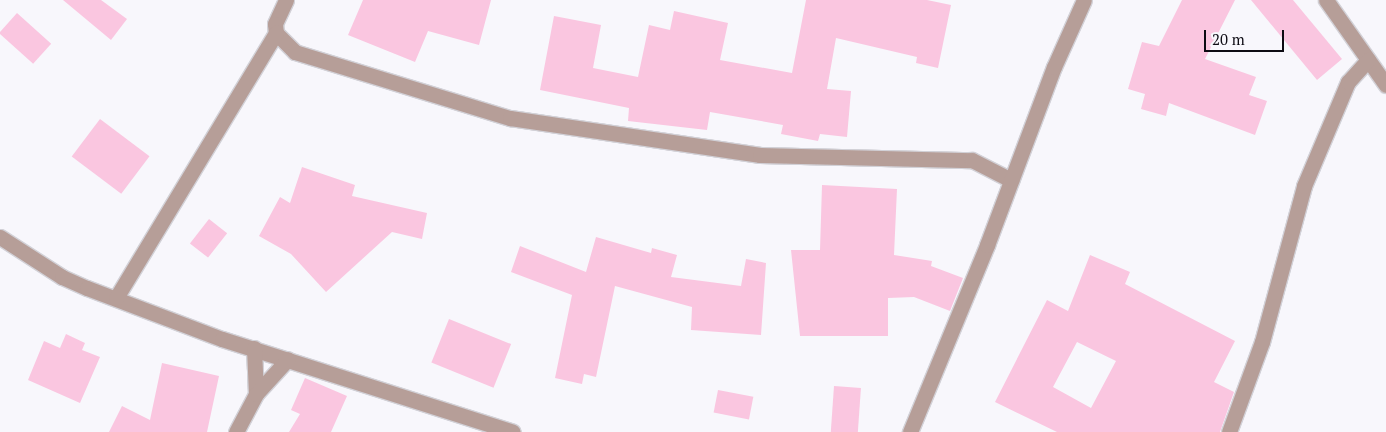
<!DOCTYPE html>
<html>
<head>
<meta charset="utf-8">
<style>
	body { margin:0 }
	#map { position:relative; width:1386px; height:432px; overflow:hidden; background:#f8f7fc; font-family:"PT Serif",serif }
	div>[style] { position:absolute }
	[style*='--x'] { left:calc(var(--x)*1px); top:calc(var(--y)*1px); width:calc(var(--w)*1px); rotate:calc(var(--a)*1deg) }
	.building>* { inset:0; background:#fac6e0; transform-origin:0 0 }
	.roads { filter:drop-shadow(1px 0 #d2d1d7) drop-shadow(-1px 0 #d2d1d7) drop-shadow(0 1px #d2d1d7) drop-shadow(0 -1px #d2d1d7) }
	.minor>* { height:15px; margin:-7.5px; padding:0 7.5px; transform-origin:7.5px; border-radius:7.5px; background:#b69e98 }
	span { translate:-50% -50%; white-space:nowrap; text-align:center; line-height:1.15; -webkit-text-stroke:4px #f8f7fc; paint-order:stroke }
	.scale { position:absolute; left:1204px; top:30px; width:80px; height:22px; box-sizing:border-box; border:2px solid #0d0b13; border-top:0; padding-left:6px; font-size:15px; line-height:18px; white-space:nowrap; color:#0d0b13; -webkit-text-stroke:4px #f8f7fc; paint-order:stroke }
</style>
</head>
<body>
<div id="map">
	<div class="building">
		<div style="clip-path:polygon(63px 0,101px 0,127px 19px,111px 40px)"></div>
		<div style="clip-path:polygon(363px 0,491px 0,479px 45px,428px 31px,415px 62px,348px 35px)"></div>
		<div style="clip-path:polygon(806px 0,927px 0,951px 5px,938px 68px,916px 63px,917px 57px,836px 38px,827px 89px,851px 91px,847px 137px,820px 134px,818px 141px,781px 134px,783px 125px,710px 112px,707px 130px,628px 121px,629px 108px,540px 90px,554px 16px,601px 25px,593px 68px,638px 77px,649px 25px,670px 30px,674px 11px,728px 23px,720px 60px,792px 73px)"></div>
		<div style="clip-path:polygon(1182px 0,1235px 0,1205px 59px,1256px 77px,1249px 95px,1267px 101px,1255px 135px,1169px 103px,1166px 116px,1141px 109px,1145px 94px,1128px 89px,1142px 42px,1159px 46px)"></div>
		<div style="clip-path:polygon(1251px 0,1293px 0,1342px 59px,1317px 80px)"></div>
		<div style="left:17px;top:13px;width:46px;height:27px;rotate:42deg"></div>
		<div style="left:100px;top:119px;width:62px;height:47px;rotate:37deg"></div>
		<div style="clip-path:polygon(302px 167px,355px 185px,352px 196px,427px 213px,422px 239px,392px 232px,326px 292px,291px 254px,259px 236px,280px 197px,290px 203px)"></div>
		<div style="clip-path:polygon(822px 185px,897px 189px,894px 255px,932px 261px,931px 266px,963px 278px,950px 311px,914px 297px,888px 298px,888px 336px,800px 336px,791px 250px,820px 250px)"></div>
		<div style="left:209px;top:219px;width:23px;height:31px;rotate:38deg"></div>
		<div style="clip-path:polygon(596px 237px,651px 253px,652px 248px,677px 255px,671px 277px,741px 286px,746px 259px,766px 263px,761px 335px,691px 330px,692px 307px,615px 286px,596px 377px,584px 374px,582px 384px,555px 378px,572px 295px,511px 272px,520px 246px,586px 272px)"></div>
		<div style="clip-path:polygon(evenodd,1090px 255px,1130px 272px,1125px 284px,1235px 341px,1214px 382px,1234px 392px,1220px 432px,1057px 432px,995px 402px,1047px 300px,1068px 311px,1090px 255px,1077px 342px,1116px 361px,1091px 408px,1053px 387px,1077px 342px)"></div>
		<div style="left:449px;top:319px;width:67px;height:47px;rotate:22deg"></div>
		<div style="clip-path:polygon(66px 334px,85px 343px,82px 350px,100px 357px,80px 403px,28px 380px,44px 341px,60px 348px)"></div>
		<div style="clip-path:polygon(162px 363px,219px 376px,207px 432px,109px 432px,122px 406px,150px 420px)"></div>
		<div style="clip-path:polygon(305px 378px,347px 396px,331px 432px,289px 432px,300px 414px,291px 410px)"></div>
		<div style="left:834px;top:386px;width:27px;height:46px;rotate:4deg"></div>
		<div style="left:718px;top:390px;width:36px;height:23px;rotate:11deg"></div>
	</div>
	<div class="roads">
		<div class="minor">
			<div style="--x:286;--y:0;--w:26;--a:115"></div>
			<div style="--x:275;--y:24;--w:9;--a:84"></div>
			<div style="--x:276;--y:33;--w:27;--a:45"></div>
			<div style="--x:295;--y:52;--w:225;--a:17.1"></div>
			<div style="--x:510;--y:118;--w:253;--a:8.4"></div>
			<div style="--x:760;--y:155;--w:212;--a:1.4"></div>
			<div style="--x:972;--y:160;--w:44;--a:27.1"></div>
			<div style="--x:1326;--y:0;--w:104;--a:54.8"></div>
			<div style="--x:0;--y:237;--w:74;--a:32.8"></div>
			<div style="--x:62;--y:277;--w:27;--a:24"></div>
			<div style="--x:87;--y:288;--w:144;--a:20.7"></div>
			<div style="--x:222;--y:339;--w:305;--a:17.7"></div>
			<div style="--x:116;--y:298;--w:310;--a:-58.9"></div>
			<div style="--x:254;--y:348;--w:46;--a:87.5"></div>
			<div style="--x:236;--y:432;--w:43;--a:-62.2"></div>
			<div style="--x:256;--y:394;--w:47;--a:-47.6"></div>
			<div style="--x:910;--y:432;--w:202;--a:-67.6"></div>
			<div style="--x:987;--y:245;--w:190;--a:-69.4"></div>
			<div style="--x:1054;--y:67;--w:73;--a:-65.9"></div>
			<div style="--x:1229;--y:432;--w:96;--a:-69.9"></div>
			<div style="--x:1262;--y:342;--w:162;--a:-74.9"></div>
			<div style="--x:1304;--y:186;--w:113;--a:-67.1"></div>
			<div style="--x:1348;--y:82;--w:30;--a:-48"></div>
		</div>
	</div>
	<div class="scale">20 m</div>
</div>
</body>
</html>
